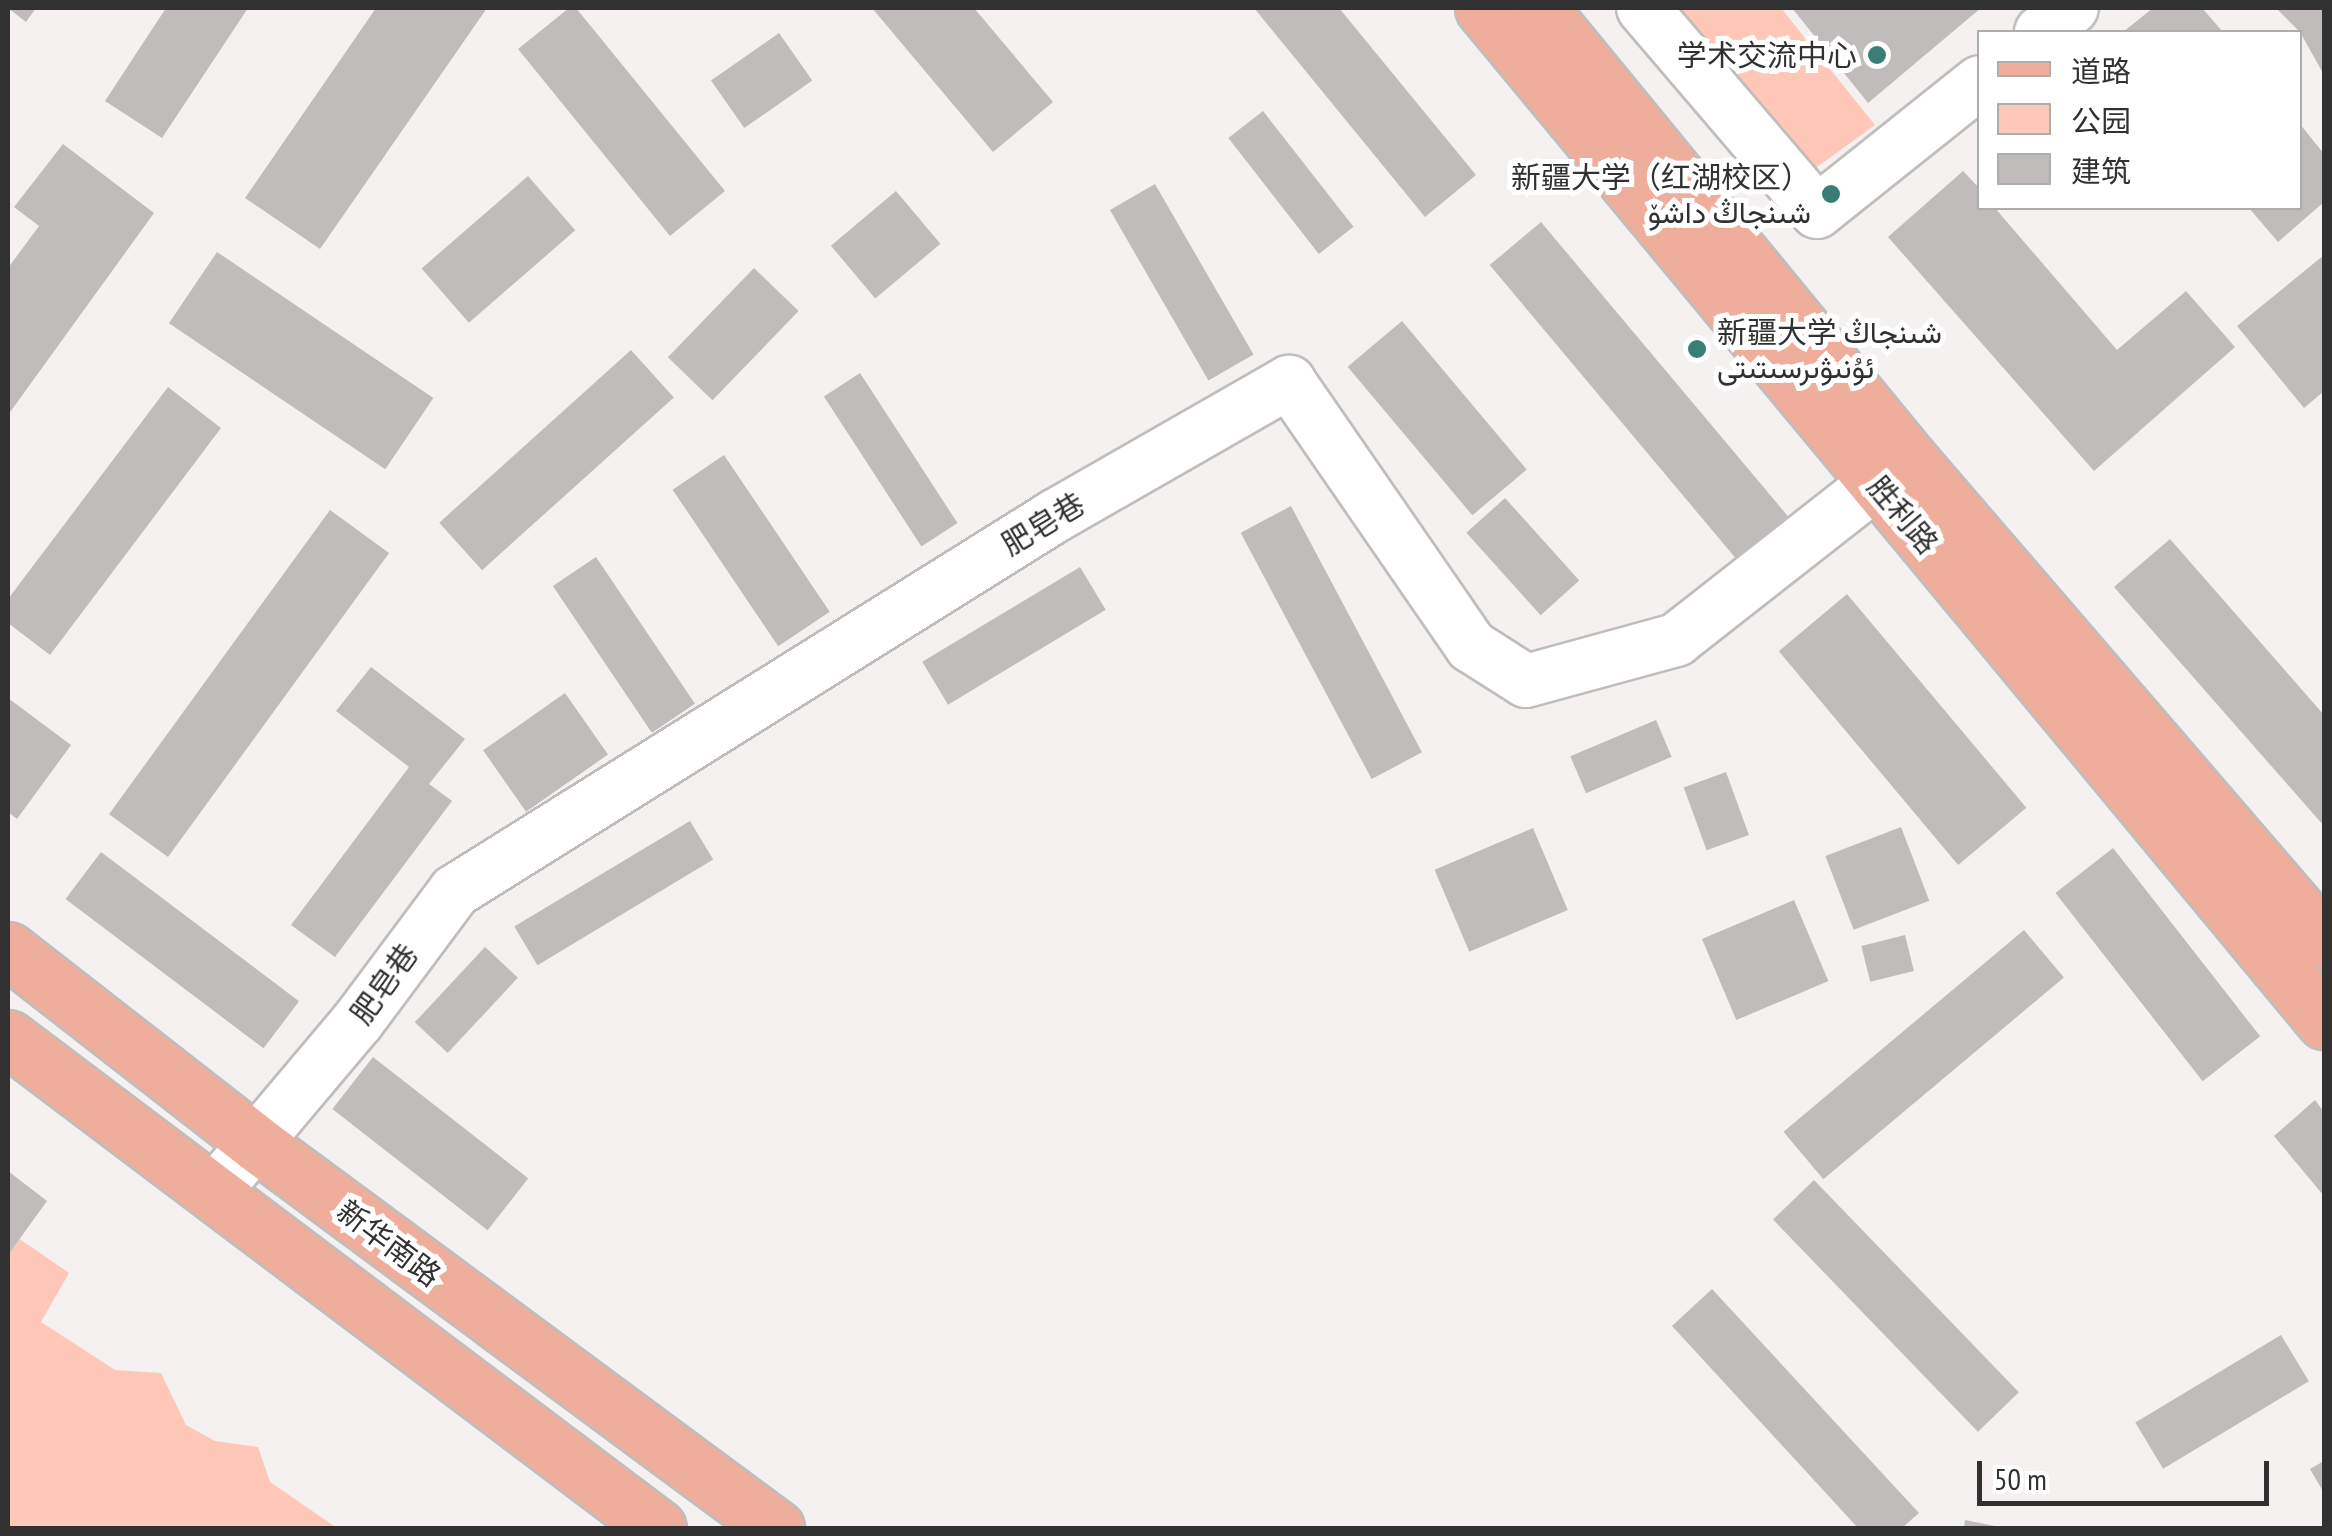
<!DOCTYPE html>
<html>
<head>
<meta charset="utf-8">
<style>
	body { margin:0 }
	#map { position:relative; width:2332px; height:1536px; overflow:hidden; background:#f4f1f0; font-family:"PT Sans Narrow",Vazirmatn,"Noto Sans SC",sans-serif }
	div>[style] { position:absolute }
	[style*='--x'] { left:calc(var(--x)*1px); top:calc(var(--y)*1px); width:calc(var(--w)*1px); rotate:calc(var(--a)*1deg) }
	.green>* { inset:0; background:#ffc7b7 }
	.building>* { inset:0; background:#c0bcbb; transform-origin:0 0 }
	.roads { filter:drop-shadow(2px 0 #c0bdbc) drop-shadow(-2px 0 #c0bdbc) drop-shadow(0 2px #c0bdbc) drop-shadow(0 -2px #c0bdbc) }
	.minor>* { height:52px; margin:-26px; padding:0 26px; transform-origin:26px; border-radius:26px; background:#fff }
	.major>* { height:55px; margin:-27.5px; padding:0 27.5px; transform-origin:27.5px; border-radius:27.5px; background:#efad9c }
	.dots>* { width:28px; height:28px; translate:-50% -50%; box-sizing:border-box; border:5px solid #fff; border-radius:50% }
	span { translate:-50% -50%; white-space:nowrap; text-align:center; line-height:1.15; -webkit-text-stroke:10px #fff; paint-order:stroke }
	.poi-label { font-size:30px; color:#323131 }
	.right { translate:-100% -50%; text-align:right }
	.left { translate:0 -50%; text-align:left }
	.street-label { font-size:30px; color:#323131 }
	.frame { position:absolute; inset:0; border:10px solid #323131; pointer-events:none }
	.legend { position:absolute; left:1977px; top:30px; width:325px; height:180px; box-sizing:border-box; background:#fff; border:2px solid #adadad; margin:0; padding:12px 18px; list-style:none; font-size:30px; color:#323131 }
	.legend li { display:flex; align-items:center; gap:20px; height:50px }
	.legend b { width:50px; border:2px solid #adadad }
	.scale { position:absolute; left:1977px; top:1461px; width:292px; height:45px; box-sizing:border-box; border:5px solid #323131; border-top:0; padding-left:12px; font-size:30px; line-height:35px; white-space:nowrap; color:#323131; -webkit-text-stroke:8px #fff; paint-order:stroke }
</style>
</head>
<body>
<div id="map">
	<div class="green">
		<div style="clip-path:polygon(1671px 8px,1781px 8px,1875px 125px,1813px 170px)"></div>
		<div style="clip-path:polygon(8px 1231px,69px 1273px,41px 1322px,115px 1370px,161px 1373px,186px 1425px,215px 1441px,258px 1447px,270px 1482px,337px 1528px,8px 1528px)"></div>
	</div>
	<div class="building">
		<div style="clip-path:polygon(8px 8px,36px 8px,26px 22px)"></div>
		<div style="clip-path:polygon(166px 8px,248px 8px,162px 138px,105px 101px)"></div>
		<div style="clip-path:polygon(376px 8px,487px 8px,320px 249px,245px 198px)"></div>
		<div style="clip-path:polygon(569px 8px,576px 8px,725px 191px,670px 236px,518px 49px)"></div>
		<div style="clip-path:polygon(872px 8px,974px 8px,1053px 102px,993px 152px)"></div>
		<div style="clip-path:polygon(1254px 8px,1339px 8px,1476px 175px,1425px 217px)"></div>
		<div style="clip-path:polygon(1792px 8px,1981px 8px,1868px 103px)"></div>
		<div style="clip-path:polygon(2153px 8px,2202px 8px,2223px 32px,2123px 32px)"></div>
		<div style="clip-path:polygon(2276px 8px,2324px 8px,2324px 75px,2300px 32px)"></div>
		<div style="left:779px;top:33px;width:58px;height:83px;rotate:55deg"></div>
		<div style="left:1263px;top:111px;width:147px;height:44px;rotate:52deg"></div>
		<div style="clip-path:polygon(2300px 124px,2324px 154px,2324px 202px,2278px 242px,2249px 208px,2300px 208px)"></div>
		<div style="clip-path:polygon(63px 144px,154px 213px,8px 415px,8px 268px,39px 226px,14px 207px)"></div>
		<div style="clip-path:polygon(1963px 171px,1980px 189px,1980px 208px,1995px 208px,2117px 350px,2186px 291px,2235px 347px,2094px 471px,1888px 237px)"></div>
		<div style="left:528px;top:176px;width:72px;height:141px;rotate:49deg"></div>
		<div style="left:1155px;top:184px;width:197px;height:52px;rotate:60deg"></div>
		<div style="left:896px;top:191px;width:69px;height:85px;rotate:50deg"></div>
		<div style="left:1541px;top:222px;width:384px;height:67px;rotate:50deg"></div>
		<div style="left:217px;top:252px;width:261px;height:86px;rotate:34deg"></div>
		<div style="clip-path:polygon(2324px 255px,2324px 391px,2304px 408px,2237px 326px)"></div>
		<div style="left:754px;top:268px;width:62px;height:124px;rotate:44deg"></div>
		<div style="left:1402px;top:321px;width:194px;height:71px;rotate:50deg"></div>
		<div style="left:631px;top:350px;width:64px;height:258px;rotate:48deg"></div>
		<div style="left:860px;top:373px;width:179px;height:43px;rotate:57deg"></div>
		<div style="clip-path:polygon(168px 387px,221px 428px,50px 655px,8px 623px,8px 599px)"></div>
		<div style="left:724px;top:455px;width:189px;height:62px;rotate:56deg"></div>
		<div style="left:1505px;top:498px;width:111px;height:52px;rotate:48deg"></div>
		<div style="left:1291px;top:506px;width:279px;height:57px;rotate:62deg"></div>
		<div style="left:330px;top:510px;width:73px;height:376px;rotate:36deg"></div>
		<div style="clip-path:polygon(2170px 539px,2324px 715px,2324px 826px,2114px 587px)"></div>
		<div style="left:596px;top:557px;width:177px;height:52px;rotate:56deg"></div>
		<div style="left:1080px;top:567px;width:50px;height:184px;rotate:59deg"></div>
		<div style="left:1847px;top:594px;width:279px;height:89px;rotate:50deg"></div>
		<div style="clip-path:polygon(371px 667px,465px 739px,429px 784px,452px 801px,335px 957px,291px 925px,409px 767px,336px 711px)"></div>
		<div style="left:565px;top:693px;width:75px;height:100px;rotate:55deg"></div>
		<div style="clip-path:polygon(8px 698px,71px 745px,17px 819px,8px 812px)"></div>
		<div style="left:1656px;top:720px;width:40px;height:93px;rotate:67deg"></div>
		<div style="left:1726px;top:772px;width:67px;height:45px;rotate:70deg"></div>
		<div style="left:690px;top:821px;width:45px;height:205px;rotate:59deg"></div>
		<div style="left:1901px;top:827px;width:79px;height:81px;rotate:69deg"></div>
		<div style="left:1533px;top:828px;width:89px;height:107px;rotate:67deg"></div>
		<div style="left:2113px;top:848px;width:239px;height:73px;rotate:52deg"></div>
		<div style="left:101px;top:852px;width:248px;height:59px;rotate:37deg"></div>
		<div style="left:1794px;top:900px;width:88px;height:100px;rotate:67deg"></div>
		<div style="left:2024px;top:930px;width:62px;height:314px;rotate:50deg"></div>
		<div style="left:1905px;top:935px;width:37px;height:45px;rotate:76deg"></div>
		<div style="left:485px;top:947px;width:45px;height:103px;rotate:43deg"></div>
		<div style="left:373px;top:1057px;width:197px;height:66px;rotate:38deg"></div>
		<div style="clip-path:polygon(2315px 1100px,2324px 1112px,2324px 1196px,2274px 1136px)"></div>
		<div style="clip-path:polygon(8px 1171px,47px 1201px,8px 1255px)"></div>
		<div style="left:1814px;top:1180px;width:295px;height:57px;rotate:46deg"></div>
		<div style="clip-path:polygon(1712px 1289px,1919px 1513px,1902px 1528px,1858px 1528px,1672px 1326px)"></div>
		<div style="left:2281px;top:1335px;width:54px;height:170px;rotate:59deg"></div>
		<div style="clip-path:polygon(2324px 1461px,2324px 1493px,2310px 1469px)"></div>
		<div style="clip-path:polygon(1965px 1520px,2000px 1527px,2000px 1528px,1964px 1528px)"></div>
	</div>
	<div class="roads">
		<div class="minor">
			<div style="--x:1643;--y:8;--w:268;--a:49.5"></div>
			<div style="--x:1817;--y:212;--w:208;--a:-38.6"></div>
			<div style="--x:2041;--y:32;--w:39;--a:-38"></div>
			<div style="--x:213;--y:1193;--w:225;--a:-49.9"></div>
			<div style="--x:358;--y:1021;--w:162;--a:-53.3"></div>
			<div style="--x:455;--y:891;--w:708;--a:-32.01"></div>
			<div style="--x:1055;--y:516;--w:270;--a:-29.8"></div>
			<div style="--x:1289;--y:382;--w:321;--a:55.4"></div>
			<div style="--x:1471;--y:646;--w:65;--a:32.5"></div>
			<div style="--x:1526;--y:681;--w:156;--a:-15.3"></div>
			<div style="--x:1676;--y:640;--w:254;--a:-38.1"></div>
		</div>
		<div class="major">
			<div style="--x:1483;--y:8;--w:1317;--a:50.3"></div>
			<div style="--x:1539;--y:8;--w:582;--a:50.65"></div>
			<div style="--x:1908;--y:458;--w:637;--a:49.26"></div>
			<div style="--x:8;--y:950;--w:316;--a:37.9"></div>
			<div style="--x:257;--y:1144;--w:646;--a:36.5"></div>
			<div style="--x:8;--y:1038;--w:814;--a:37.01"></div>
		</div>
	</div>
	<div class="dots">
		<div style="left:1877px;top:55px;background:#387e74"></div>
		<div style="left:1831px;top:194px;background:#387e74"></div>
		<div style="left:1697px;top:349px;background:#387e74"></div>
	</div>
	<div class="poi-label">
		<span class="right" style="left:1857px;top:55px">学术交流中心</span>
		<span class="right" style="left:1811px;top:194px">新疆大学（红湖校区）<br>شىنجاڭ داشۆ</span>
		<span class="left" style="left:1717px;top:349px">新疆大学 شىنجاڭ<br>ئۇنىۋىرسىتىتى</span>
	</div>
	<div class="street-label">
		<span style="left:1903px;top:515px;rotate:50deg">胜利路</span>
		<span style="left:1043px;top:524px;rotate:-31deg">肥皂巷</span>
		<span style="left:384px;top:984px;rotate:-54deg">肥皂巷</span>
		<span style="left:389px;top:1243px;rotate:37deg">新华南路</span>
	</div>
	<div class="frame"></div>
	<ul class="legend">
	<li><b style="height:12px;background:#efad9c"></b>道路</li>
	<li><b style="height:28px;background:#ffc7b7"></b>公园</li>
	<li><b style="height:28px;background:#c0bcbb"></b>建筑</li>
	</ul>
	<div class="scale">50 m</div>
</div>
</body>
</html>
